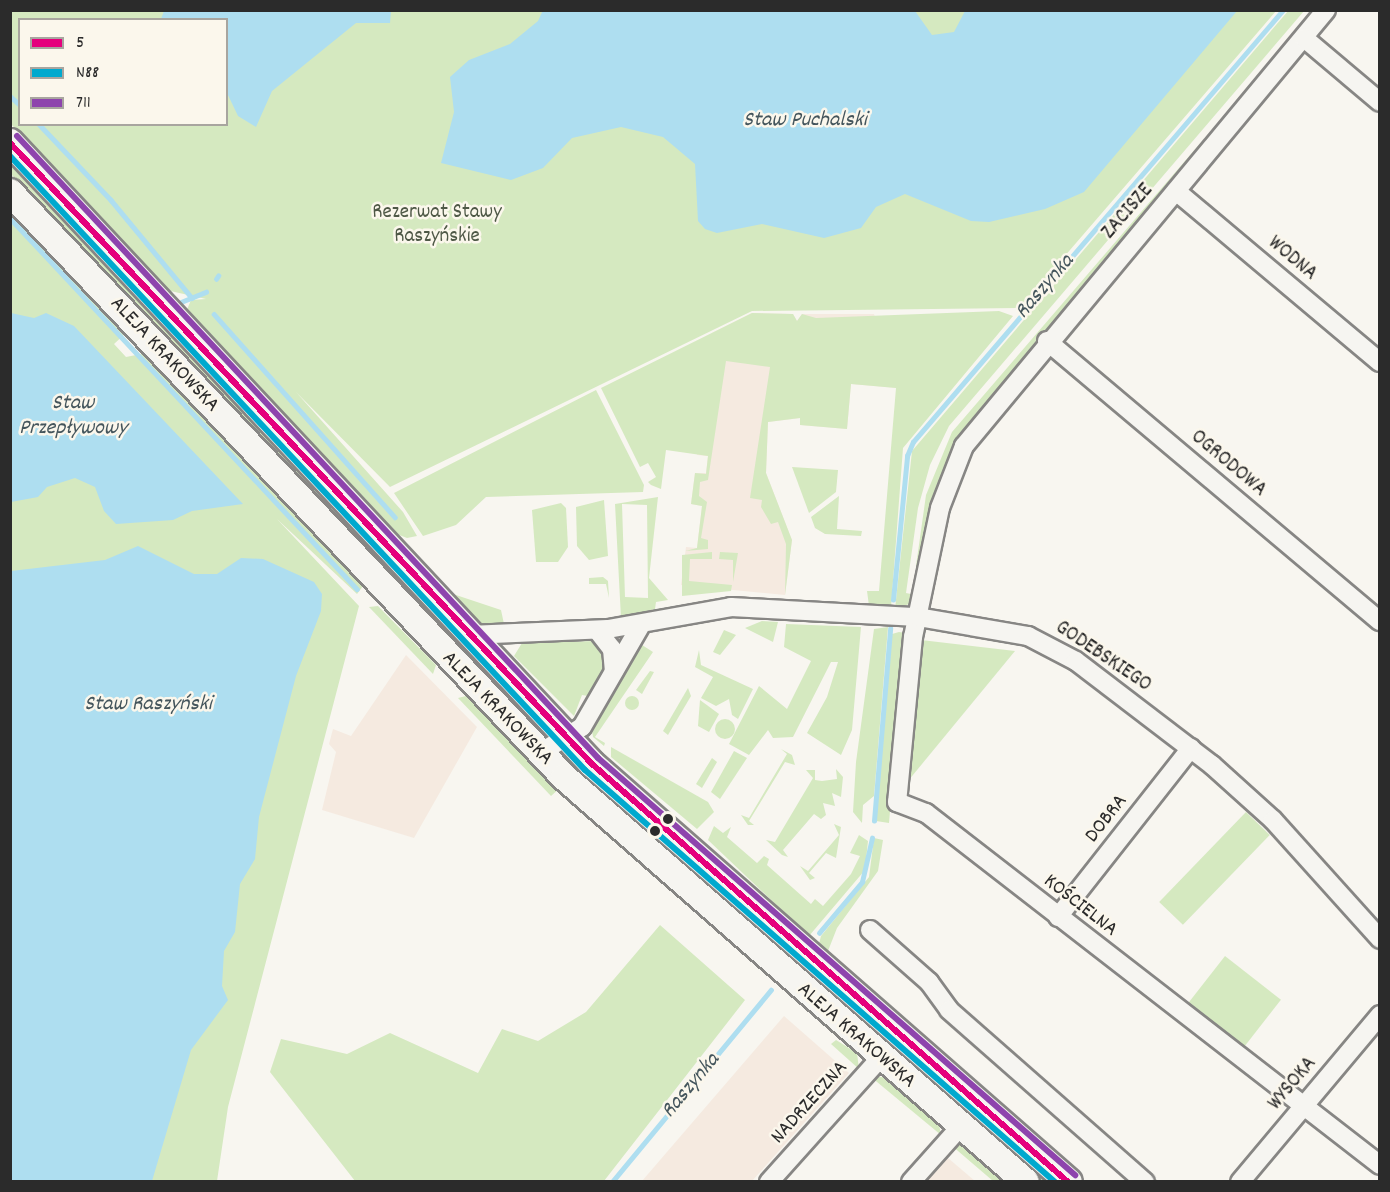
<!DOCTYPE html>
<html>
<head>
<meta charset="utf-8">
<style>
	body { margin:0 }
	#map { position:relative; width:1390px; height:1192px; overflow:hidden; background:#f8f6f0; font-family:Dekko,sans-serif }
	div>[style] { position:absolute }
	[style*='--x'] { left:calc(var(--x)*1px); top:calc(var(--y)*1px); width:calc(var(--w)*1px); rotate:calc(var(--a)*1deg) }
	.built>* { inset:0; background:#f5eae0 }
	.green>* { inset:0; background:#d5e9c0; transform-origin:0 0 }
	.round { border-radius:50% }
	.water>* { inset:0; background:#aedef0 }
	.stream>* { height:4.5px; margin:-2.25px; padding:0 2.25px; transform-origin:2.25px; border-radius:2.25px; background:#aedef0 }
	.roads { filter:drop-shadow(2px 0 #878684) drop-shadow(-2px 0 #878684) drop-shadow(0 2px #878684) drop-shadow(0 -2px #878684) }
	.minor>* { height:18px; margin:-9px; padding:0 9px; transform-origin:9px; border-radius:9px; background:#f6f5f1 }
	.secondary>* { height:26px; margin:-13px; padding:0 13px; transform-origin:13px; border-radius:13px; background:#f6f5f1 }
	.bus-1>* { height:6px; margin:-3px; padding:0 3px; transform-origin:3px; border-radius:3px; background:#e5007d }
	.bus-2>* { height:6px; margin:-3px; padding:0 3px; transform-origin:3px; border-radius:3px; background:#00a9ce }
	.bus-3>* { height:6px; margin:-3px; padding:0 3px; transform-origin:3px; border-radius:3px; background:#8e44ad }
	.dots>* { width:16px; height:16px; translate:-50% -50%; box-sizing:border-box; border:3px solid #fbf7ec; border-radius:50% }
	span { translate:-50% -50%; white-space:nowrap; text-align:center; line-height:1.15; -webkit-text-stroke:5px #fbf7ec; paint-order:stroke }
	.street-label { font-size:21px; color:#2b2b2b }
	.park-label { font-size:21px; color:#4e5846 }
	.water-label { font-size:22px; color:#44555c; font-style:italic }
	.frame { position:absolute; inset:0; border:12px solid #2b2b2b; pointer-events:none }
	.legend { position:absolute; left:18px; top:18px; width:210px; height:108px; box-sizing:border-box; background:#fbf7ec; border:2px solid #a8a59f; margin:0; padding:8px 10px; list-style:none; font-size:18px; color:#2b2b2b }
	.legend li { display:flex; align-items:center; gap:12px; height:30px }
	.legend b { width:30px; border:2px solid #a8a59f }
</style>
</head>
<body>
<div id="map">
	<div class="built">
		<div style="clip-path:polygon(752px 313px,793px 314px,797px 321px,802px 314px,874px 314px,897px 388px,851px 384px,847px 429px,800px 425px,800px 418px,768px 422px,766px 473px,792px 540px,785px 595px,681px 585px,686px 547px,697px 548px,701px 514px,702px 506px,691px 504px,695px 473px,706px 473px,708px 456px,697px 455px,712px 333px)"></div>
		<div style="clip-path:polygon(406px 655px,477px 727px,414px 838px,322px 810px,336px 752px,329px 744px,333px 729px,351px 736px)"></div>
		<div style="clip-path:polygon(784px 1016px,849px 1073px,752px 1181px,642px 1181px)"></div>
		<div style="clip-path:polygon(948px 1158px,975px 1181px,927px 1181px)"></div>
	</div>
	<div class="green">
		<div style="clip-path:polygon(evenodd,10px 11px,1276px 11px,1020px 308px,752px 311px,390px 487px,296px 392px,403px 512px,417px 536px,407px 538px,389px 531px,186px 312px,191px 300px,206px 299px,166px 290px,11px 124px,10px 11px,20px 20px,226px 20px,226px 124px,20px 124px,20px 20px)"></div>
		<div style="clip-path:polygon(1288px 11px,1304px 11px,949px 426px,930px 465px,918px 508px,906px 593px,911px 594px,916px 578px,912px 603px,895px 609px,912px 451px)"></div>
		<div style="clip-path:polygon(1203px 140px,966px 428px,938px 486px,920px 572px,916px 566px,926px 495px,952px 432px)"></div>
		<div style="clip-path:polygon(11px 160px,532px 719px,533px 724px,355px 543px,11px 174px)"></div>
		<div style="clip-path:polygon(10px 209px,126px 333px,114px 344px,126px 357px,146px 353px,363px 586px,357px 594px,277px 519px,359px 606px,228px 1107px,217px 1181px,11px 1181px)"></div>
		<div style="clip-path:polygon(999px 311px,1013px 316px,903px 448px,891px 608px,869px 606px,867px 591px,879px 591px,896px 388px,851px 384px,847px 429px,800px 425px,800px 418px,768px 422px,766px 473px,792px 540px,785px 595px,786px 544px,778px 522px,771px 524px,761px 507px,762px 500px,750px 498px,770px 367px,726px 361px,708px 480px,700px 482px,699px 496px,707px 502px,701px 538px,708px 540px,708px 549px,685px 551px,697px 548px,702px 506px,691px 504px,695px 473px,706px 474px,708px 456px,666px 450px,661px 489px,651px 485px,648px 482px,656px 477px,648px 463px,640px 467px,601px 388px,752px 313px,793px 314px,797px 321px,802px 314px,816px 318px)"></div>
		<div style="clip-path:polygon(596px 390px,644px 485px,643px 492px,486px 497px,456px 525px,423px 536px,394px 493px)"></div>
		<div style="clip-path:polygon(792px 467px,838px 470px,836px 492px,809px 513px)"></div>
		<div style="clip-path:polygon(839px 496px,837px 529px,862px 531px,861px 536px,825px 534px,815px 528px,811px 517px)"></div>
		<div style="clip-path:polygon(evenodd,658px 497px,649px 578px,668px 600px,656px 602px,655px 609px,621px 618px,615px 504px,658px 497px,622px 504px,647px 505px,648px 598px,625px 597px,622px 504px)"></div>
		<div style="clip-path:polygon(604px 500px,608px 556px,589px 560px,577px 546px,576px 507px)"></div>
		<div style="clip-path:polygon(561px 503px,566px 508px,568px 547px,558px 562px,536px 562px,532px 510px)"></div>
		<div style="clip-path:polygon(712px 552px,712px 559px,690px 559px,689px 581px,732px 585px,731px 591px,682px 596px,682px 555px)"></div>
		<div style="clip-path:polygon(720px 552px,738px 553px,733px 582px,733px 560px,719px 559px)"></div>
		<div style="clip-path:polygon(603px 577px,608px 581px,609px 598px,606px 584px,589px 584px,589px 578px)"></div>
		<div style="clip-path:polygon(453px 594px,501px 610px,504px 624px,482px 625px)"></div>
		<div style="clip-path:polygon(378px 606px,436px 665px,433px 674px,369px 607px)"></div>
		<div style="clip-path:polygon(762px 621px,778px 622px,773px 642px,745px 628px)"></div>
		<div style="clip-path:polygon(786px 624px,861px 627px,852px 730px,841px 755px,807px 733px,827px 697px,838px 662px,831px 662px,793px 737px,773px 738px,768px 730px,749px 755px,729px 744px,759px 686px,787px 709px,811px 661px,784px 647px)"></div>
		<div style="clip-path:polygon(888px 627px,874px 796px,863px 805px,862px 823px,853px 812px,856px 762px,874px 629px)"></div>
		<div style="clip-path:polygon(724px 630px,736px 635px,720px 655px,713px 652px)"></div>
		<div style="clip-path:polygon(899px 632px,905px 633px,889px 823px,876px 821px,892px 634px)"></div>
		<div style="clip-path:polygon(921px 640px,1015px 651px,908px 781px)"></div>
		<div style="clip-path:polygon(595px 641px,605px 651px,606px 666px,588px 696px,582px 695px,574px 716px,514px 656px,522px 643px)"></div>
		<div style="clip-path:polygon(642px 645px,653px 652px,595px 737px,605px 743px,604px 746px,593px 737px,592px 731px)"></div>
		<div style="clip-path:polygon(699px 650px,701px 665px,753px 689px,738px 719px,732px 715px,729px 699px,716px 706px,701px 698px,713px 677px,695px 667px)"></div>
		<div style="clip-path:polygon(650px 671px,654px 672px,642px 694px,636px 690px)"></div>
		<div style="clip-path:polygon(688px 688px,691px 696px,668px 735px,663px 731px)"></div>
		<div class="round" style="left:625px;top:696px;width:14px;height:14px"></div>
		<div style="clip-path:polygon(466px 696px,561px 787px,551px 796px,458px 698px)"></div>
		<div style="clip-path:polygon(700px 700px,719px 714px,709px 732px,698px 726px)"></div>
		<div class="round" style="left:715px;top:719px;width:20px;height:20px"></div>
		<div style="clip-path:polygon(611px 747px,708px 802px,714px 812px,697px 829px,611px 757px)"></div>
		<div style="clip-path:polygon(781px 749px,792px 755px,795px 765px,785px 762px,749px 821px,754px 825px,748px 825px,741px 815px,749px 818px,787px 754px)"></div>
		<div style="clip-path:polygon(734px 751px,747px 758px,720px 799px,711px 792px)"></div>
		<div style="clip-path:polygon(712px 758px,717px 762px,702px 788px,696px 784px)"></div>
		<div style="clip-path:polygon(836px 769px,843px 777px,841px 797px,832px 793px,835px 806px,823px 803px,826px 815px,821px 819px,814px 814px,783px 850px,788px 857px,782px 855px,766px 840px,775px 842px,813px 778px,806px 770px,815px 770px,815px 780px,822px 781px,837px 779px)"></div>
		<div style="clip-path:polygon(590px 778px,656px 840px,1053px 1181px,1039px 1181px,898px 1061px,583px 784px)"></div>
		<div style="left:1246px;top:812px;width:33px;height:125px;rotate:44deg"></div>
		<div style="clip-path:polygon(834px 824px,841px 827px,836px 858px,826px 853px,809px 873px,815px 878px,810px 880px,800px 866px,808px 871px,839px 835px)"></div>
		<div style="clip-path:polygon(714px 826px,723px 833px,731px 827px,727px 837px,757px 863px,764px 856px,769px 859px,767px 865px,811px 904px,815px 899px,823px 906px,851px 874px,860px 856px,850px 853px,859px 835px,868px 841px,865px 870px,809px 936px,708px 840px)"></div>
		<div style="clip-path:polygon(874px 838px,883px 840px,878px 871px,837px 928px,828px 951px,819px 944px,821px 936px,869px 877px)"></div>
		<div style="clip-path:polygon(660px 925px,745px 1000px,604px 1181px,355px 1181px,270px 1072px,281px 1039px,347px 1054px,390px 1033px,478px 1073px,502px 1029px,538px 1041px,586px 1012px)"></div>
		<div style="left:1225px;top:956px;width:71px;height:65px;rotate:38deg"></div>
		<div style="clip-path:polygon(836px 1040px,857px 1053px,859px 1069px,831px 1044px)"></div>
		<div style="clip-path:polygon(871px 1077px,887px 1077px,939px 1124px,941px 1135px)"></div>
		<div style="clip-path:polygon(965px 1141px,1009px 1181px,993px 1181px,951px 1145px)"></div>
	</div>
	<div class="water">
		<div style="clip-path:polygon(543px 10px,915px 11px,932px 35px,954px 32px,965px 11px,1237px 11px,1084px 192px,1045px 209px,989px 222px,971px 221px,905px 194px,876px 207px,861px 228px,824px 238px,762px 224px,717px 233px,705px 229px,698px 221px,695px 164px,663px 137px,621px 127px,572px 138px,543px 168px,511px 180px,441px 163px,454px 112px,450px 77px,469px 60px,510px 44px,538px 21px)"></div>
		<div style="clip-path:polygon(164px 11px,164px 10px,391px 11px,390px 23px,356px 23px,272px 91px,256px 127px,238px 116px,227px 93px,226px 20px,161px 19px)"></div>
		<div style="clip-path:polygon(11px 313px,34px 318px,46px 313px,74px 326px,243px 504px,192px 511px,173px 520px,116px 524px,104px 511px,95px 487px,75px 478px,47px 487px,38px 497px,11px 502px)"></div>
		<div style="clip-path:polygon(138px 546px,194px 574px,217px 574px,241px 558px,263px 559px,314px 582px,322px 594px,321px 611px,296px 676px,259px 817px,255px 859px,240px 884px,235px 932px,224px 951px,222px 986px,228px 1000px,191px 1050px,152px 1181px,11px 1181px,11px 571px,105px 560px)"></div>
	</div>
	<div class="stream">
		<div style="--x:10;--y:96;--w:13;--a:42"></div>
		<div style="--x:39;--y:124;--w:105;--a:46.5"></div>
		<div style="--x:111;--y:200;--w:127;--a:50.4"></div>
		<div style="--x:10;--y:218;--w:508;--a:46.91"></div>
		<div style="--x:216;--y:279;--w:4;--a:-56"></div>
		<div style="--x:181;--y:302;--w:27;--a:-22"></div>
		<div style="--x:214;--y:314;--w:272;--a:48.3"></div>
		<div style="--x:893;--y:600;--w:145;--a:-84.4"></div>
		<div style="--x:907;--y:456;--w:15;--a:-67"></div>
		<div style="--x:913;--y:442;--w:569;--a:-49.42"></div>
		<div style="--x:874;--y:821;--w:193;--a:-85.2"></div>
		<div style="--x:819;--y:933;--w:67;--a:-49.9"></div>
		<div style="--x:862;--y:882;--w:45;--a:-77.2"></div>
		<div style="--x:612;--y:1182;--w:249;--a:-50.4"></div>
	</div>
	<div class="roads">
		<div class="minor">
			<div style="--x:1326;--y:10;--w:567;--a:129.7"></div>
			<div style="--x:964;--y:446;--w:66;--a:111.2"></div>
			<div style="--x:940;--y:508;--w:132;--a:101.8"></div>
			<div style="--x:913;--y:637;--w:166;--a:95.5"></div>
			<div style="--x:897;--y:802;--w:31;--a:21"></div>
			<div style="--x:926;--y:813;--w:574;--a:37.79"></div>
			<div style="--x:1304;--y:38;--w:99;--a:40.1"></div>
			<div style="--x:1176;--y:191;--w:266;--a:40"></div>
			<div style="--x:1047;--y:341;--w:435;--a:40.1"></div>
			<div style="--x:597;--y:630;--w:24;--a:52"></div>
			<div style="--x:612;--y:649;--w:22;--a:85"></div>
			<div style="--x:469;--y:635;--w:139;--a:-2.5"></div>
			<div style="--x:608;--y:629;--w:125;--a:-10.1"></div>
			<div style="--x:731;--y:607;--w:187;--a:3.1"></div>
			<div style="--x:918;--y:617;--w:112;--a:9.8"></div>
			<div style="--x:1028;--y:636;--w:54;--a:27.5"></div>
			<div style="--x:1076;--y:661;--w:171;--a:37.4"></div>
			<div style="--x:1212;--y:765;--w:82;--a:42"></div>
			<div style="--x:1273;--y:820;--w:160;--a:48"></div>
			<div style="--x:540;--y:753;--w:49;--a:-31.8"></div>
			<div style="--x:582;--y:727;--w:118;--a:-60"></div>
			<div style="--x:1058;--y:917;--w:215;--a:-51.8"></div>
			<div style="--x:870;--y:930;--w:79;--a:41.4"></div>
			<div style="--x:929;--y:982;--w:34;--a:54"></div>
			<div style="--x:949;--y:1010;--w:261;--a:41.3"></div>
			<div style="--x:769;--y:1182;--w:168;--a:-48.1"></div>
			<div style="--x:911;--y:1182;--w:75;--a:-48.2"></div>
			<div style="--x:1240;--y:1182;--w:218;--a:-50"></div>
		</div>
		<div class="secondary">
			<div style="--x:10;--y:142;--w:852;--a:46.9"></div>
			<div style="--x:592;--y:764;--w:634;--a:41.23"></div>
			<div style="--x:10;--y:192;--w:806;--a:46.56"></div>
			<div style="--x:564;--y:777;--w:614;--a:41.24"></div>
		</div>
	</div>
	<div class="bus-1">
		<div style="--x:10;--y:143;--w:851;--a:46.86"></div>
		<div style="--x:592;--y:764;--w:633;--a:41.29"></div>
	</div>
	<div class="bus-2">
		<div style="--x:10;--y:156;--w:841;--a:46.88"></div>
		<div style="--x:585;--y:770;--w:625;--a:41.24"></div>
	</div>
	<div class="bus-3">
		<div style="--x:17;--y:136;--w:851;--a:46.95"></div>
		<div style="--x:598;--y:758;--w:634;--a:41.16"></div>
	</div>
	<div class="dots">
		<div style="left:668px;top:819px;background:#2b2b2b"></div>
		<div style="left:655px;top:831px;background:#2b2b2b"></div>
	</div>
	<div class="street-label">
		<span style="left:1128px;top:212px;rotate:-49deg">ZACISZE</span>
		<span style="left:1292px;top:259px;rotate:40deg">WODNA</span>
		<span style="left:164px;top:355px;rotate:47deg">ALEJA KRAKOWSKA</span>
		<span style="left:1228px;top:464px;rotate:40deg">OGRODOWA</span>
		<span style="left:1103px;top:657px;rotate:34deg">GODEBSKIEGO</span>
		<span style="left:497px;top:709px;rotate:46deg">ALEJA KRAKOWSKA</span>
		<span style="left:1107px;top:819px;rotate:-52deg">DOBRA</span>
		<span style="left:1080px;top:906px;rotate:38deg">KOŚCIELNA</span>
		<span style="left:856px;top:1036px;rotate:41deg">ALEJA KRAKOWSKA</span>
		<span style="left:1293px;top:1084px;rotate:-50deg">WYSOKA</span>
		<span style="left:810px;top:1103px;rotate:-48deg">NADRZECZNA</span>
	</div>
	<div class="park-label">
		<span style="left:437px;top:225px">Rezerwat Stawy<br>Raszyńskie</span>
	</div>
	<div class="water-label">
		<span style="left:805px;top:121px">Staw Puchalski</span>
		<span style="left:1045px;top:287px;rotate:-49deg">Raszynka</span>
		<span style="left:73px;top:416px">Staw<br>Przepływowy</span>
		<span style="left:148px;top:705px">Staw Raszyński</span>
		<span style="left:691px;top:1086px;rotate:-50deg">Raszynka</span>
	</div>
	<div class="frame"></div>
	<ul class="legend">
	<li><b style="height:8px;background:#e5007d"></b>5</li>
	<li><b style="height:8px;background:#00a9ce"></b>N88</li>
	<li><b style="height:8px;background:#8e44ad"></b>711</li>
	</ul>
</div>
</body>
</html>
